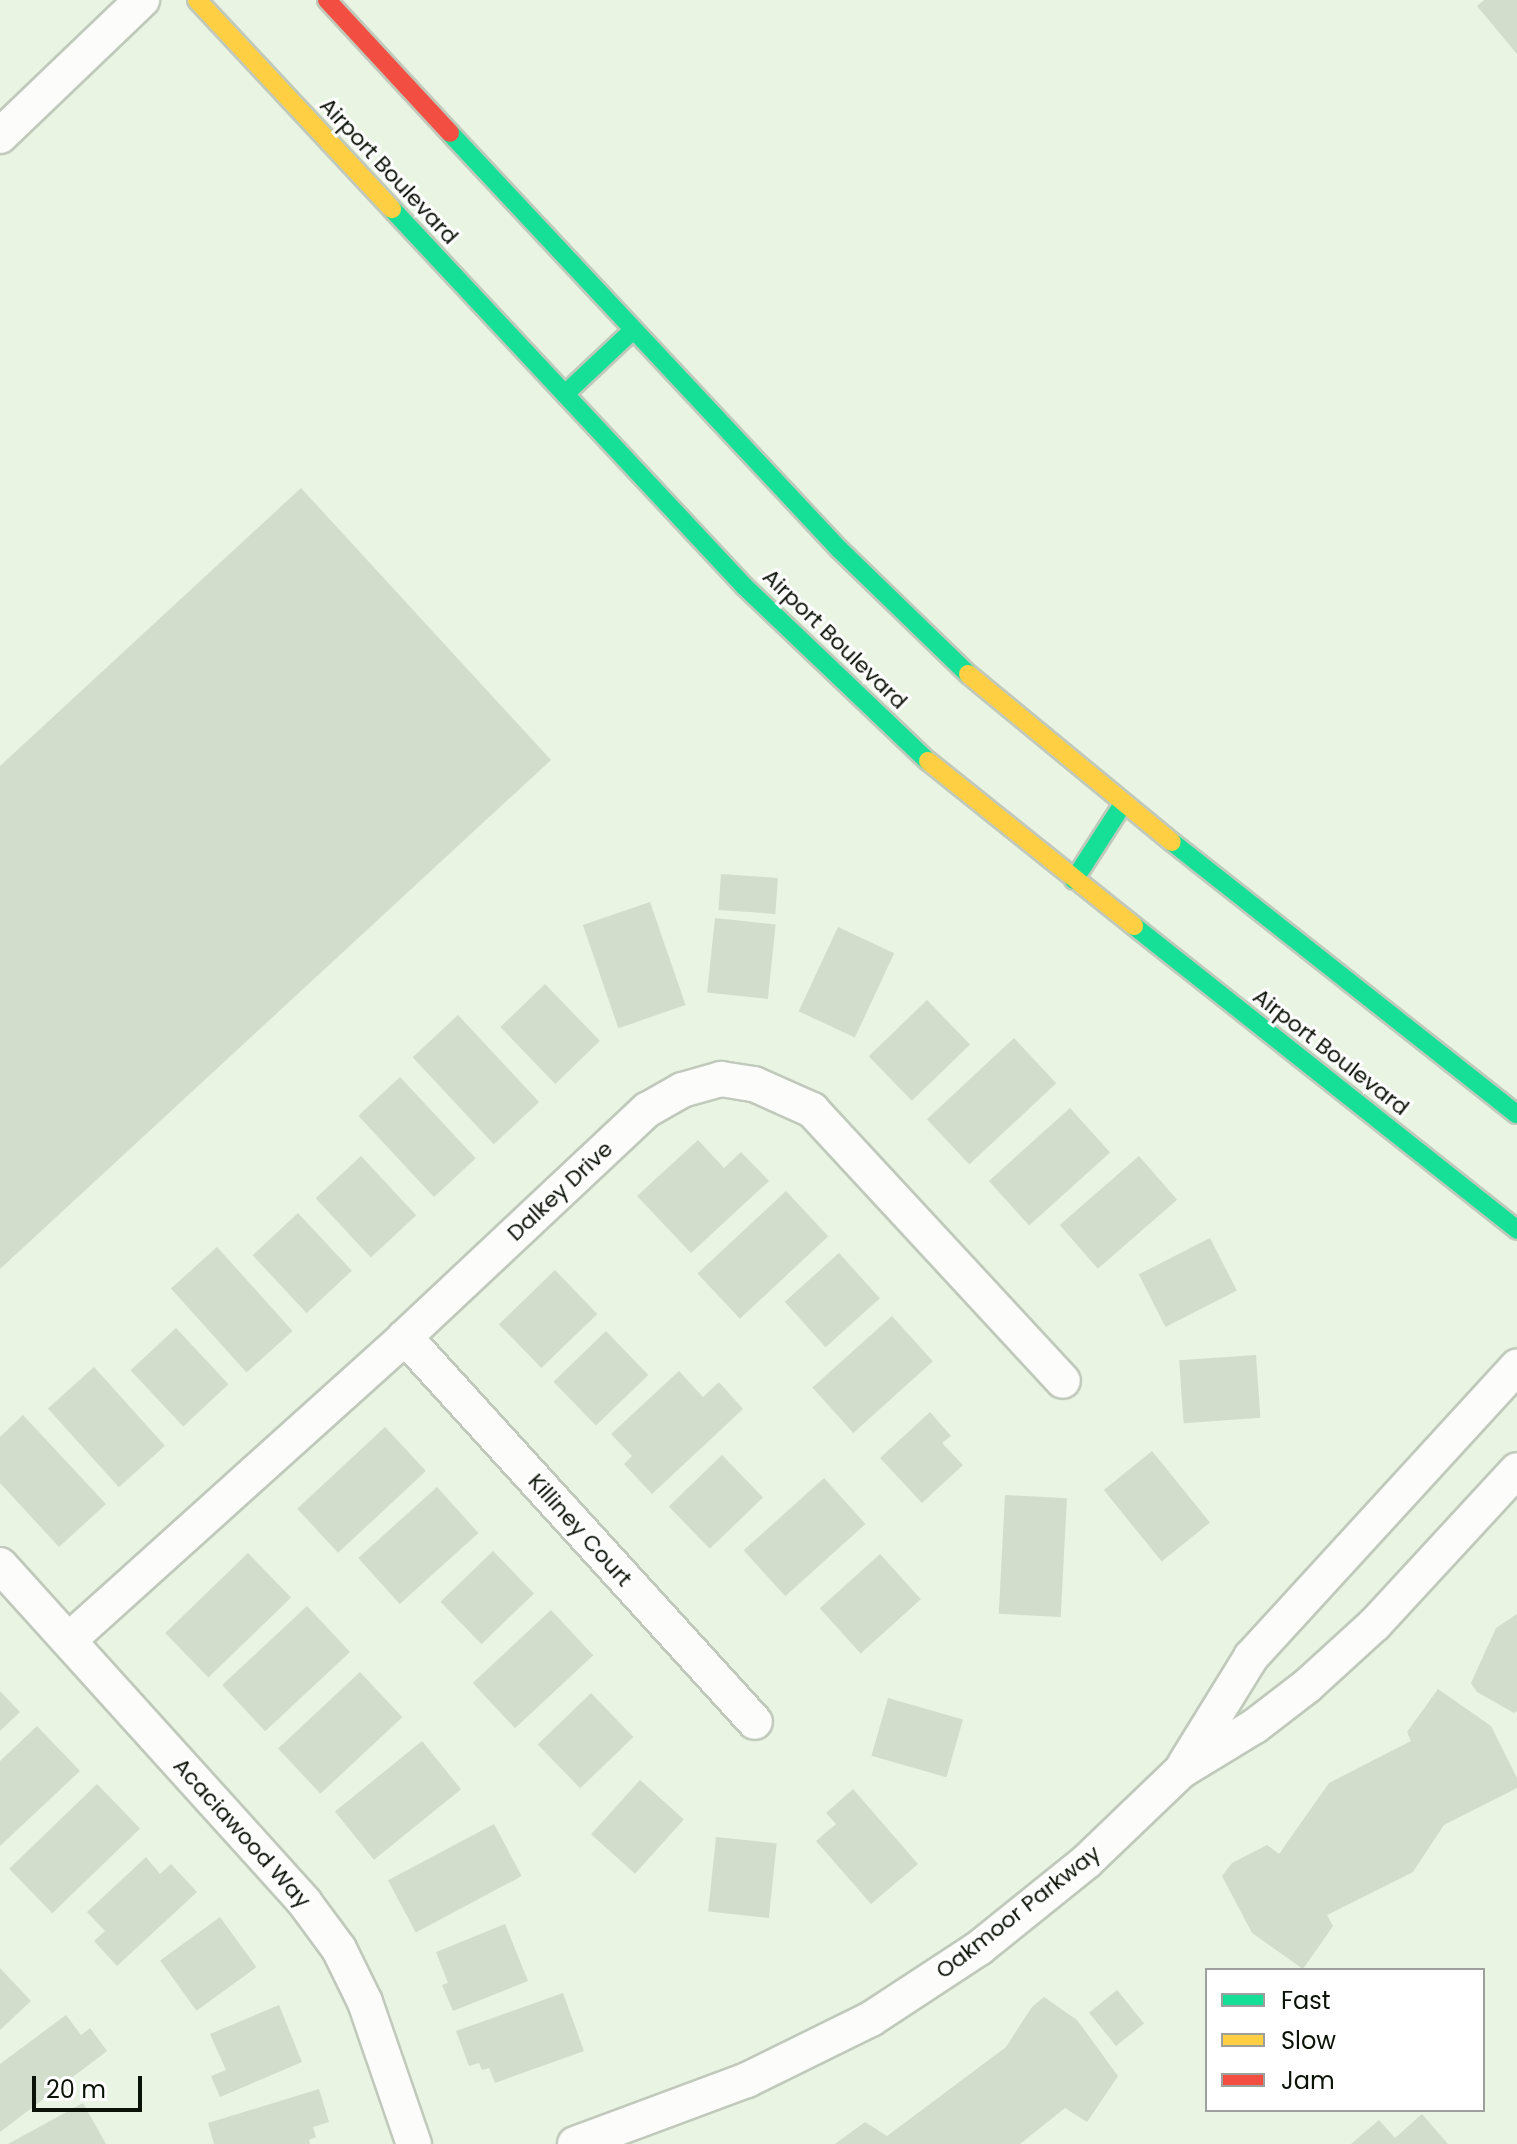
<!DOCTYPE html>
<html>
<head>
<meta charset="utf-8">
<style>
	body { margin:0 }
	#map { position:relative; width:1517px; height:2144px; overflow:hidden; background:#e9f4e3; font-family:Poppins,sans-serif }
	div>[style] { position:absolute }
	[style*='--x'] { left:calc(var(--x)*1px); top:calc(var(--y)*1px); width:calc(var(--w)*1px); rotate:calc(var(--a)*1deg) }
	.building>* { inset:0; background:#d2ddcb; transform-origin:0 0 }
	.roads { filter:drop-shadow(2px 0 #c0c9bb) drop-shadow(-2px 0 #c0c9bb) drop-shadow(0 2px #c0c9bb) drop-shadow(0 -2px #c0c9bb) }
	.street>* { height:34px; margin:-17px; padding:0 17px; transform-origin:17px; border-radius:17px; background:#fcfdfb }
	.fast>* { height:18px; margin:-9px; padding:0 9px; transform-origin:9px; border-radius:9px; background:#16e098 }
	.slow>* { height:18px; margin:-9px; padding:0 9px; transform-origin:9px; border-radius:9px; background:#ffcf43 }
	.jam>* { height:18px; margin:-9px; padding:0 9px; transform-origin:9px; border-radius:9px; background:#f24e42 }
	span { translate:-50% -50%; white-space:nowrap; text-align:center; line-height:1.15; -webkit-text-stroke:6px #fff; paint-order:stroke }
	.street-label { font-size:22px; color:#0b1207 }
	.legend { position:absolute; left:1205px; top:1968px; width:280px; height:144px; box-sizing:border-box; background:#fff; border:2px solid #9da09c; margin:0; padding:10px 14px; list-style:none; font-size:24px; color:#0b1207 }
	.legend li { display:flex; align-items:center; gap:16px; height:40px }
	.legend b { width:40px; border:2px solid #9da09c }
	.scale { position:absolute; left:32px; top:2076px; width:110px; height:36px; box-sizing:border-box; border:4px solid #0b1207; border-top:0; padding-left:10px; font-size:24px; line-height:28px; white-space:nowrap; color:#0b1207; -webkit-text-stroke:6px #fff; paint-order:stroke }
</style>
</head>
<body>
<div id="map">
	<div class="building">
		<div style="clip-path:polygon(1484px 0,1517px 0,1517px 54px,1477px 6px)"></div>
		<div style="clip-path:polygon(301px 488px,551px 760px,0 1269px,0 766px)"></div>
		<div style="left:721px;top:874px;width:57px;height:36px;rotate:4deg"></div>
		<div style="left:650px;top:902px;width:109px;height:71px;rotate:71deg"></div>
		<div style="left:715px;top:918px;width:61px;height:75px;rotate:6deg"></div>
		<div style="left:838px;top:927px;width:62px;height:93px;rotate:25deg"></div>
		<div style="left:545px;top:984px;width:79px;height:62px;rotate:46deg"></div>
		<div style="left:927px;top:1000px;width:62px;height:81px;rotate:46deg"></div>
		<div style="left:458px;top:1015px;width:119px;height:62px;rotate:47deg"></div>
		<div style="left:1014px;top:1038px;width:62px;height:119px;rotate:47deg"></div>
		<div style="left:400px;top:1077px;width:111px;height:57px;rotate:47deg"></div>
		<div style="left:1070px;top:1108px;width:60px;height:109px;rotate:48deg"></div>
		<div style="clip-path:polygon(698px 1140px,724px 1168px,741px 1152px,769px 1181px,691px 1253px,637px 1196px)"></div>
		<div style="left:361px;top:1156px;width:81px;height:62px;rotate:47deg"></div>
		<div style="left:1139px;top:1156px;width:58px;height:105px;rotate:49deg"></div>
		<div style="left:786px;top:1191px;width:62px;height:121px;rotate:47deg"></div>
		<div style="left:298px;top:1213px;width:79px;height:62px;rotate:47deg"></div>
		<div style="left:1210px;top:1238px;width:59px;height:80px;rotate:63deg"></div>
		<div style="left:217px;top:1247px;width:113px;height:62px;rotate:48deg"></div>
		<div style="left:839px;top:1253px;width:61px;height:73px;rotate:48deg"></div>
		<div style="left:555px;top:1270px;width:61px;height:78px;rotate:46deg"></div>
		<div style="left:892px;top:1316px;width:61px;height:107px;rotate:48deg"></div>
		<div style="left:176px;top:1328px;width:77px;height:62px;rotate:47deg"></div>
		<div style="left:606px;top:1331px;width:61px;height:73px;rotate:46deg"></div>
		<div style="left:1256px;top:1355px;width:63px;height:77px;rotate:86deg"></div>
		<div style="left:94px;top:1367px;width:106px;height:62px;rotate:48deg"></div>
		<div style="clip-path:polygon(679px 1371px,703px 1397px,719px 1382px,743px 1409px,652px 1494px,624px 1464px,632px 1456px,611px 1434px)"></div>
		<div style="clip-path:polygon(930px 1412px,951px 1436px,942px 1443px,963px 1465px,922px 1503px,880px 1458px)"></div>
		<div style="clip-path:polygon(23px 1415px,106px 1504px,59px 1547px,0 1483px,0 1437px)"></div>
		<div style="left:385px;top:1427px;width:60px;height:120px;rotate:47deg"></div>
		<div style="left:1152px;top:1451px;width:92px;height:62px;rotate:51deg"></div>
		<div style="left:722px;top:1455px;width:59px;height:74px;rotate:46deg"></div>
		<div style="left:824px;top:1478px;width:62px;height:108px;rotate:48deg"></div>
		<div style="left:437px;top:1487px;width:62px;height:106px;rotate:48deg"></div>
		<div style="left:1005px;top:1495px;width:62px;height:119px;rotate:3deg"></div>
		<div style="left:493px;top:1551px;width:59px;height:73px;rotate:46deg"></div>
		<div style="left:248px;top:1553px;width:62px;height:115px;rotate:46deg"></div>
		<div style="left:880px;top:1554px;width:61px;height:81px;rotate:48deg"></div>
		<div style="left:307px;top:1606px;width:63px;height:116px;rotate:47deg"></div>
		<div style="left:551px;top:1610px;width:62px;height:107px;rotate:47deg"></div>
		<div style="clip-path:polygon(1517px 1614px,1517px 1711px,1514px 1713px,1477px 1692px,1471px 1683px,1496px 1628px)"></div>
		<div style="left:360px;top:1672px;width:62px;height:112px;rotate:47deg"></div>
		<div style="clip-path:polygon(1438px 1689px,1491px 1726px,1517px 1778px,1517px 1788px,1444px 1825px,1413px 1872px,1327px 1915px,1333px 1926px,1303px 1969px,1252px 1933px,1222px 1876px,1232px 1863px,1267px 1845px,1279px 1854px,1329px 1783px,1411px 1741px,1407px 1732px)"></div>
		<div style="clip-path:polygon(0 1691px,20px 1712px,0 1731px)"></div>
		<div style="left:591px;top:1693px;width:61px;height:74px;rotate:46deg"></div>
		<div style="left:888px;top:1698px;width:78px;height:60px;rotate:16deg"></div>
		<div style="clip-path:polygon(37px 1726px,80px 1771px,0 1846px,0 1761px)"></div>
		<div style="left:422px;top:1741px;width:62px;height:112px;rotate:51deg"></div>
		<div style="left:640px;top:1780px;width:59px;height:73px;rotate:42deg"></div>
		<div style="left:97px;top:1784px;width:62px;height:122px;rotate:46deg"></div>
		<div style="clip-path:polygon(853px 1789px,918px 1864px,871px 1904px,816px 1841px,836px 1824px,826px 1813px)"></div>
		<div style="left:494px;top:1824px;width:59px;height:120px;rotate:62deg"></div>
		<div style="left:716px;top:1837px;width:61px;height:75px;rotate:6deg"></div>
		<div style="clip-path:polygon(146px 1857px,160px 1874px,171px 1864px,197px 1892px,117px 1966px,94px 1941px,105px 1931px,87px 1912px)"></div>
		<div style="left:220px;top:1917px;width:62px;height:74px;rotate:54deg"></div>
		<div style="clip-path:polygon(505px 1924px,528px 1981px,453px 2011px,442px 1985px,448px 1983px,436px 1952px)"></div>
		<div style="clip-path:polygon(0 1968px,31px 2001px,0 2030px)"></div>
		<div style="left:1117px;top:1990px;width:43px;height:36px;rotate:51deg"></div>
		<div style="clip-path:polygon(563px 1993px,584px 2051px,495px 2083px,489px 2068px,482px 2070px,479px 2063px,469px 2066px,456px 2031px)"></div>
		<div style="clip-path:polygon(1044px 1997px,1077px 2020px,1118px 2076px,1087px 2122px,1065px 2108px,1020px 2144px,835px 2144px,865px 2122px,887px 2136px,1006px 2047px,1032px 2007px)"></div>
		<div style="clip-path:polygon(279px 2005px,302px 2062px,220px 2097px,211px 2076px,226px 2070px,210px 2034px)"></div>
		<div style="clip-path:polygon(66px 2015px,81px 2035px,90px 2028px,107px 2051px,0 2132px,0 2064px)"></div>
		<div style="clip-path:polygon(319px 2089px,329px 2122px,313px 2127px,316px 2137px,309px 2140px,310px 2144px,214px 2144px,208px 2123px)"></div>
		<div style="clip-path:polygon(83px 2103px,106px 2144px,8px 2144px)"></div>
		<div style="clip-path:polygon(1422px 2114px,1448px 2144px,1351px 2144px,1379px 2120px,1395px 2138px)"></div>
	</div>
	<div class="roads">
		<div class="street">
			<div style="--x:0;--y:136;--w:197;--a:-43.8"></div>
			<div style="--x:405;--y:1337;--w:520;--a:47.73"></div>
			<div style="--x:0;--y:1565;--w:455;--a:47.9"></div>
			<div style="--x:305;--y:1903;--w:57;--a:53.5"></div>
			<div style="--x:339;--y:1949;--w:59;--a:63.9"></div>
			<div style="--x:365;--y:2002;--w:150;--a:71"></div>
			<div style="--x:69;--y:1640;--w:452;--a:-42"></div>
			<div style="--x:405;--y:1337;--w:332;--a:-43.2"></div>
			<div style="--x:647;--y:1110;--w:40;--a:-29.7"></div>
			<div style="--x:682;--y:1090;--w:41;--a:-15.8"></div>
			<div style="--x:721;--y:1079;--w:33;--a:9"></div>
			<div style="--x:754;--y:1084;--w:64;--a:24.1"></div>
			<div style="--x:812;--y:1110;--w:369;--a:47.2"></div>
			<div style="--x:1185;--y:1764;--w:126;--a:-58.3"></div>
			<div style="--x:1251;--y:1657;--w:394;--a:-47.5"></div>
			<div style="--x:575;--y:2144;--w:184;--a:-20.4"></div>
			<div style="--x:747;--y:2080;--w:138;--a:-26.2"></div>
			<div style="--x:871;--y:2019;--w:129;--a:-33.3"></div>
			<div style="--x:979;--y:1948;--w:137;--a:-38.8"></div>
			<div style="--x:1086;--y:1862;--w:132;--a:-43.8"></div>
			<div style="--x:1181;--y:1771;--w:87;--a:-31.3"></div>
			<div style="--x:1255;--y:1726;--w:66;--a:-37.6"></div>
			<div style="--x:1307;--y:1686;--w:92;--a:-42.4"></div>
			<div style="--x:1375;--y:1624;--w:209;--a:-47.3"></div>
		</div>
		<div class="fast">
			<div style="--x:450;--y:133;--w:570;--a:46.92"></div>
			<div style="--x:839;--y:549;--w:180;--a:44.1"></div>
			<div style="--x:392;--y:209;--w:516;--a:46.96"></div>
			<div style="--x:744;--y:586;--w:254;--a:43.6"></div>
			<div style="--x:565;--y:394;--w:92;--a:-43.2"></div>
			<div style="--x:1172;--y:842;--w:439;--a:38.3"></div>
			<div style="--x:1074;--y:880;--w:90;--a:-57.2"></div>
			<div style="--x:1134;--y:926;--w:489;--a:38.4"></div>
		</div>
		<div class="slow">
			<div style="--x:197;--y:0;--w:286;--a:47"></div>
			<div style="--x:968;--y:674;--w:264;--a:39.5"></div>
			<div style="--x:928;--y:761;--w:264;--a:38.7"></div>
		</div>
		<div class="jam">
			<div style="--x:327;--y:0;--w:181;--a:47.2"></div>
		</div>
	</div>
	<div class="street-label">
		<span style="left:389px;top:171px;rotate:47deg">Airport Boulevard</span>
		<span style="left:835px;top:639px;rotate:44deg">Airport Boulevard</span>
		<span style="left:1331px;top:1052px;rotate:38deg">Airport Boulevard</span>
		<span style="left:560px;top:1191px;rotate:-43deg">Dalkey Drive</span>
		<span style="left:580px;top:1530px;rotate:48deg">Killiney Court</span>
		<span style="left:242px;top:1833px;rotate:48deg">Acaciawood Way</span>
		<span style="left:1018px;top:1912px;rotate:-38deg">Oakmoor Parkway</span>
	</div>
	<ul class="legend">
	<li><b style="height:10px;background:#16e098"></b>Fast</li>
	<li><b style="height:10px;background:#ffcf43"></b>Slow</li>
	<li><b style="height:10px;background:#f24e42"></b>Jam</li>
	</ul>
	<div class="scale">20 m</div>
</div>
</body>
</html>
